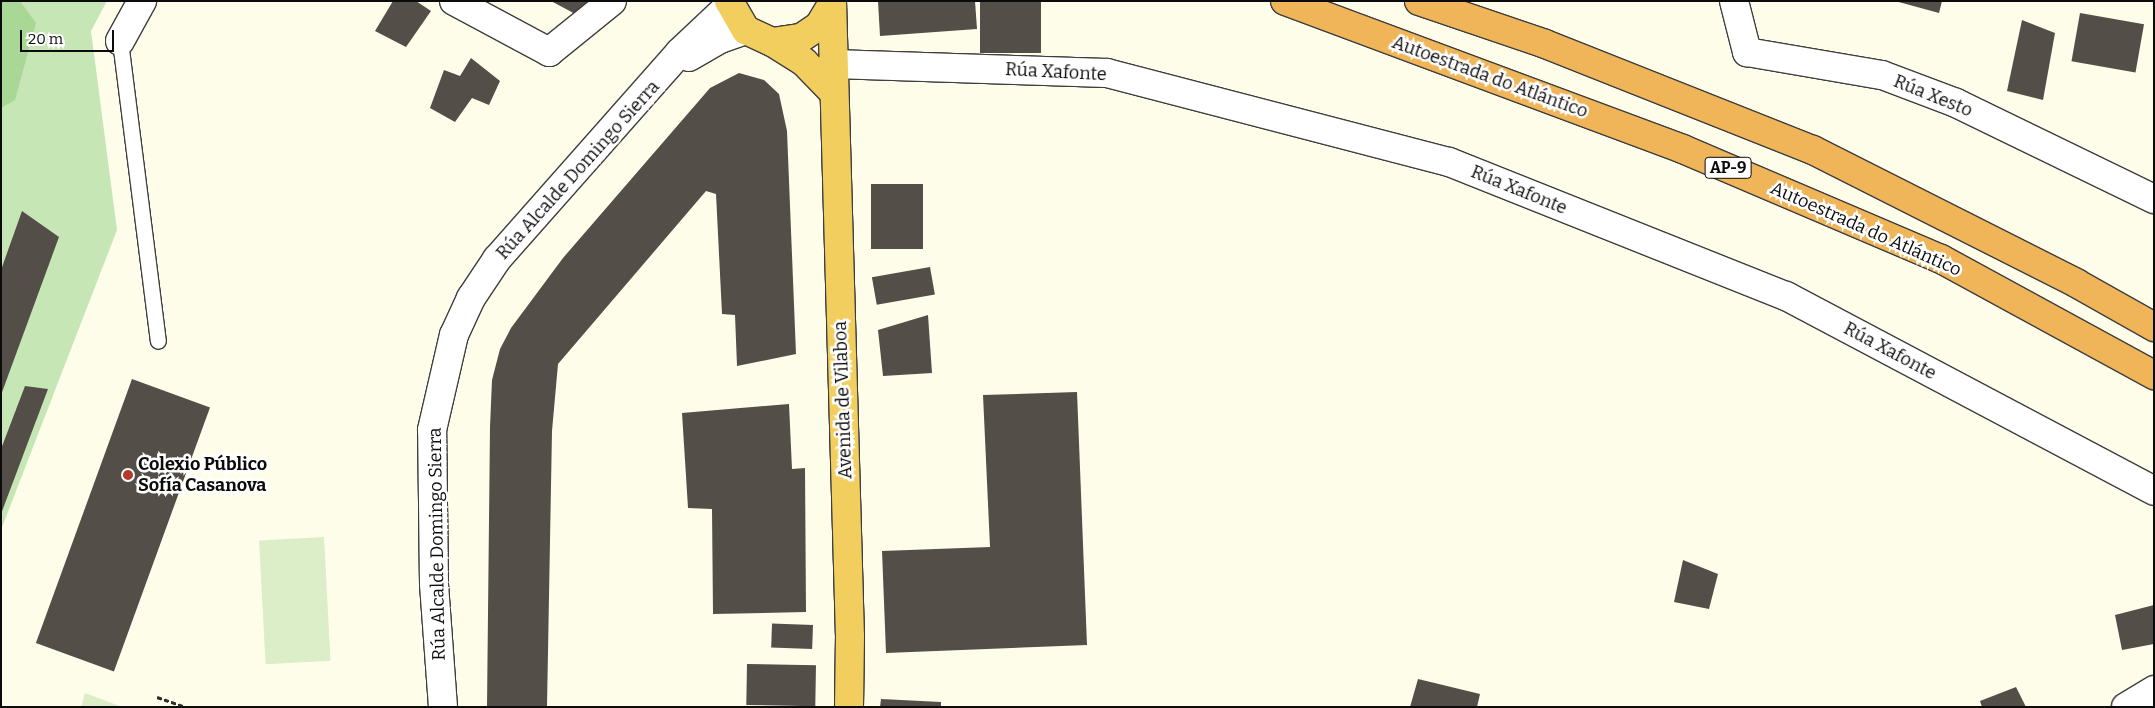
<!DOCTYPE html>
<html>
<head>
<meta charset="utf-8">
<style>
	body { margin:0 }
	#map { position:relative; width:2155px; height:708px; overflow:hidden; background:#fefdea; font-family:Bitter,serif }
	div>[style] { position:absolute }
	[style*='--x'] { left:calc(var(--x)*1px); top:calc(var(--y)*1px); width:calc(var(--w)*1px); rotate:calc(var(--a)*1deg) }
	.green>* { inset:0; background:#c7e6b6 }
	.forest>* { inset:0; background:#a9d796 }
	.pitch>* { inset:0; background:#dbeec7; transform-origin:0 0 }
	.building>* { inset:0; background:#534e48; transform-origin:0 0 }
	.path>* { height:3px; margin-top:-1.5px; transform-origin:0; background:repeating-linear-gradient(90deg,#2d2d2d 0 5px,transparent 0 7.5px) }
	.roads { filter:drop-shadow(1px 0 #3e3e3e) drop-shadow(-1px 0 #3e3e3e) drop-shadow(0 1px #3e3e3e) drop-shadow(0 -1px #3e3e3e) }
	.service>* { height:15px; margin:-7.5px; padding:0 7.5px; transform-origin:7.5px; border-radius:7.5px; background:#fff }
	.minor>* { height:28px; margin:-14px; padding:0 14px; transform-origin:14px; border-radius:14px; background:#fff }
	.trunk>* { height:28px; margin:-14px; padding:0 14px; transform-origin:14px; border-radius:14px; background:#f1ce5e }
	.motorway>* { height:28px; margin:-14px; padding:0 14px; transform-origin:14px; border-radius:14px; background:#efb558 }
	.dots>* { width:14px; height:14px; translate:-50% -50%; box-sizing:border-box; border:2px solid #fff; border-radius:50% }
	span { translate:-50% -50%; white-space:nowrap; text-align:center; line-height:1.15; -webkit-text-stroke:5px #fff; paint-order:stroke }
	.shield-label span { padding:1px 4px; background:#fff; border:1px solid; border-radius:4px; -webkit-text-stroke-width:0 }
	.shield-label { font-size:16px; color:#0b0b0b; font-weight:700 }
	.street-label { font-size:18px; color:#0b0b0b }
	.poi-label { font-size:18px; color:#0b0b0b; font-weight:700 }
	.left { translate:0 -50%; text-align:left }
	.frame { position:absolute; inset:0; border:2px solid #0b0b0b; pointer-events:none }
	.scale { position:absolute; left:20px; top:30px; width:94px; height:22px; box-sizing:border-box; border:2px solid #0b0b0b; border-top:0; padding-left:6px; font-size:15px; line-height:18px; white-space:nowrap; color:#0b0b0b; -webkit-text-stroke:4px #fff; paint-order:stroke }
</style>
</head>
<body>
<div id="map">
	<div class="green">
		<div style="clip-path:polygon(1px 1px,107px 1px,91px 31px,117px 230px,1px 530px)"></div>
	</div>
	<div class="forest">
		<div style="clip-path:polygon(1px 1px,20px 1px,36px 23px,15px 100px,1px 108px)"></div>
	</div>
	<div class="pitch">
		<div style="left:324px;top:537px;width:124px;height:65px;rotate:87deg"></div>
		<div style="clip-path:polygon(85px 693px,122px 707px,81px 707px)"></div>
	</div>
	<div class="building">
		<div style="clip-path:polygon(393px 1px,416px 1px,431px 11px,406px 47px,375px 31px)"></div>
		<div style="clip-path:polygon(551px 1px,588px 1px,579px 16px)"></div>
		<div style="clip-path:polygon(878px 1px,975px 1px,977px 29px,880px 36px)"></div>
		<div style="left:980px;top:1px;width:61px;height:52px"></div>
		<div style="clip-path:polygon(1895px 1px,1942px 1px,1939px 13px)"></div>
		<div style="left:2080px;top:13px;width:65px;height:49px;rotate:10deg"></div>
		<div style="clip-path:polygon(2022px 20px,2055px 33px,2043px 100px,2007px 91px)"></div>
		<div style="clip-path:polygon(471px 58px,500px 81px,489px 105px,472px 98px,455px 122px,430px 108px,444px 70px,460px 76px)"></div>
		<div style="clip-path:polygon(739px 73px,764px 80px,779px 94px,787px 131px,796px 354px,737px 366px,735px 315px,722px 314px,716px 194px,706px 191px,558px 364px,552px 431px,547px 707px,487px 707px,490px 427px,492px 380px,500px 349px,511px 328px,563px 258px,710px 88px)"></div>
		<div style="left:871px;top:184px;width:52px;height:65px"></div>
		<div style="clip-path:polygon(22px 211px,59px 237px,1px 395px,1px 270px)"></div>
		<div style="left:930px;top:267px;width:28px;height:59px;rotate:80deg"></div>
		<div style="clip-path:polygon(928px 315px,932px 373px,883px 376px,878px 330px)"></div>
		<div style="left:132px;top:379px;width:83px;height:281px;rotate:20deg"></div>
		<div style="clip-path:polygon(25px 386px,48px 389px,1px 514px,1px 449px)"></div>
		<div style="clip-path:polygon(1077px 392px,1087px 645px,886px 653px,882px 551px,990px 547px,983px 395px)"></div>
		<div style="clip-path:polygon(789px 404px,792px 469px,805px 468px,806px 612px,713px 614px,712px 509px,688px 508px,682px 413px)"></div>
		<div style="clip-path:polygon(1683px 560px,1718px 574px,1709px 609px,1674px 602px)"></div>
		<div style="clip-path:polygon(2154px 605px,2154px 644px,2122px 650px,2115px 615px)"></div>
		<div style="left:813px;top:625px;width:24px;height:41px;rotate:92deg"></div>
		<div style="left:747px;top:664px;width:69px;height:41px;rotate:1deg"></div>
		<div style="clip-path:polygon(1418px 679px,1480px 694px,1477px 707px,1410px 707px)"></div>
		<div style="clip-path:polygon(2016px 687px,2026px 707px,1982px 707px,1980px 701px)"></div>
		<div style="clip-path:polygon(881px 699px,941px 702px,941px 707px,880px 707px)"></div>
	</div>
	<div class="path">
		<div style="--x:157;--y:697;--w:31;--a:19"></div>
	</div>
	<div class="roads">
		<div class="service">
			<div style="--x:120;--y:41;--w:302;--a:82.8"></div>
		</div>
		<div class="minor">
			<div style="--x:454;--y:1;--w:108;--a:28.2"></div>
			<div style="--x:549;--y:52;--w:81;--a:-39"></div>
			<div style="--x:1734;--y:1;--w:53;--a:75.7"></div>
			<div style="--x:1747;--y:52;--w:137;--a:9.7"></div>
			<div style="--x:1882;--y:75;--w:79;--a:20.7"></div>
			<div style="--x:1956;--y:103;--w:220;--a:25.9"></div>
			<div style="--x:120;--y:41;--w:46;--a:-61.2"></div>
			<div style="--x:689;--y:57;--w:36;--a:-30"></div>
			<div style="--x:720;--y:39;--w:28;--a:-19"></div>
			<div style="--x:832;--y:64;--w:275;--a:1.9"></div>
			<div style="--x:1107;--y:73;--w:353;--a:14.6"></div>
			<div style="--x:1449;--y:162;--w:363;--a:21.7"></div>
			<div style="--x:1786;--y:296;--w:416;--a:27.9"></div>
			<div style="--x:443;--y:707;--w:123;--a:-94.2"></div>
			<div style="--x:434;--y:584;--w:154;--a:-90.7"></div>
			<div style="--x:432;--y:430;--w:98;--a:-77"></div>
			<div style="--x:454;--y:335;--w:41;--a:-65.3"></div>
			<div style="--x:471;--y:298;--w:47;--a:-56.3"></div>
			<div style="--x:497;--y:259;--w:275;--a:-48.5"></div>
			<div style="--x:679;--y:53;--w:70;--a:-43.3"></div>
			<div style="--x:2126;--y:707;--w:33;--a:-31"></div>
		</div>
		<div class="trunk">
			<div style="--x:729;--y:1;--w:34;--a:60"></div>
			<div style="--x:746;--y:30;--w:29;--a:25"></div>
			<div style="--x:772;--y:42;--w:29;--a:-8"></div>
			<div style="--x:801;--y:38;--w:22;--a:-34"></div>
			<div style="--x:819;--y:26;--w:21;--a:-59"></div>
			<div style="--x:832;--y:1;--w:635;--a:88.38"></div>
			<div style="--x:850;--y:636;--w:71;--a:90.8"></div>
			<div style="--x:772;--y:42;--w:38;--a:32"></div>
			<div style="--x:804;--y:62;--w:43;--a:45.9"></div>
		</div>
		<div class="motorway">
			<div style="--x:1285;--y:1;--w:425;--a:20.4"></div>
			<div style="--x:1683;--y:149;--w:280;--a:23.1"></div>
			<div style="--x:1941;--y:259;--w:243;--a:28.6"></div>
			<div style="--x:1419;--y:1;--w:133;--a:18.8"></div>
			<div style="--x:1545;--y:44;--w:288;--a:21.6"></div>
			<div style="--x:1813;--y:150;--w:295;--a:26.8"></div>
			<div style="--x:2076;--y:283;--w:90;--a:29.4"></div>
		</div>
	</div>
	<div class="dots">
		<div style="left:128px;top:475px;background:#b5392a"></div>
	</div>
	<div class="shield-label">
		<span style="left:1728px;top:168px">AP-9</span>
	</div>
	<div class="street-label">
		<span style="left:1056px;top:72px;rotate:3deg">Rúa Xafonte</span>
		<span style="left:1490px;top:77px;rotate:20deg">Autoestrada do Atlántico</span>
		<span style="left:1933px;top:96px;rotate:22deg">Rúa Xesto</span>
		<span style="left:578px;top:170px;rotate:-48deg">Rúa Alcalde Domingo Sierra</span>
		<span style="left:1519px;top:190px;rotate:22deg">Rúa Xafonte</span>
		<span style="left:1866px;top:229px;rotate:24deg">Autoestrada do Atlántico</span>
		<span style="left:1890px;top:351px;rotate:28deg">Rúa Xafonte</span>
		<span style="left:843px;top:400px;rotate:-92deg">Avenida de Vilaboa</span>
		<span style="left:437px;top:544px;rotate:-91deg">Rúa Alcalde Domingo Sierra</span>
	</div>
	<div class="poi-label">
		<span class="left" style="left:138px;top:475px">Colexio Público<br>Sofía Casanova</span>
	</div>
	<div class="frame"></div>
	<div class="scale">20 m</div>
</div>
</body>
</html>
